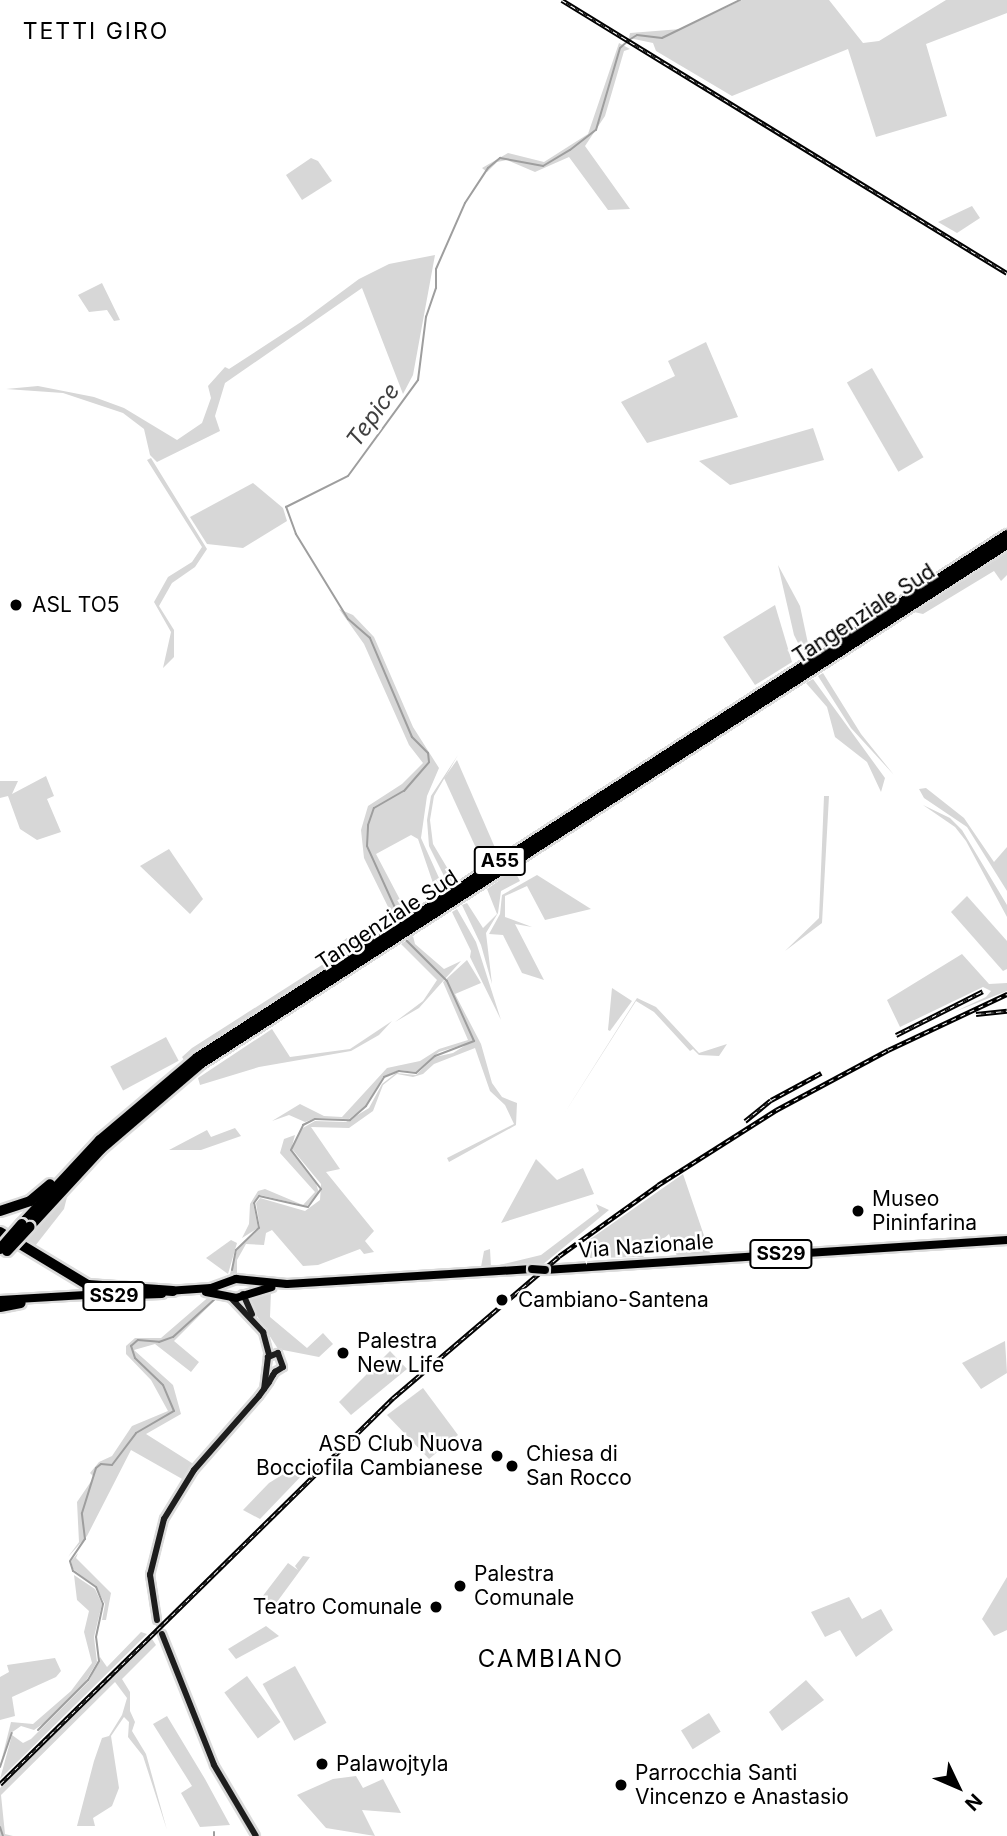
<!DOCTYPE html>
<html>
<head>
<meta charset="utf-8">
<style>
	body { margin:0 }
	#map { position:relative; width:1007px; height:1836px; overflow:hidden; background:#fff; font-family:Inter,sans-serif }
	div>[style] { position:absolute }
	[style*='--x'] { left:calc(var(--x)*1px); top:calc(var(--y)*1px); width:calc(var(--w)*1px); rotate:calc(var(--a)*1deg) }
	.green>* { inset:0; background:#d7d7d7; transform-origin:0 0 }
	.stream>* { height:2px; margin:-1px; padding:0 1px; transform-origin:1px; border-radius:1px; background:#9e9e9e }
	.secondary-tunnel>* { height:6px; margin-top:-3px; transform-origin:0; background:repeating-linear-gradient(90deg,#d9d9d9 0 6px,transparent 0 9px) }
	.roads { filter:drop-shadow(2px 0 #dbdbdb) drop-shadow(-2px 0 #dbdbdb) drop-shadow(0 2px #dbdbdb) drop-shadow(0 -2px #dbdbdb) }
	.secondary>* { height:6px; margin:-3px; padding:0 3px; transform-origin:3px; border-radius:3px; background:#1d1d1d }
	.primary>* { height:8px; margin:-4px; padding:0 4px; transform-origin:4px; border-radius:4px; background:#000 }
	.highway>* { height:10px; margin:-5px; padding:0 5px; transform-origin:5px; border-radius:5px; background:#000 }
	.rail>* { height:4.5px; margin-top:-2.25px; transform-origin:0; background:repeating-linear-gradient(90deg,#fff 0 5px,#000 0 10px); box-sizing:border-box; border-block:2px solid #000 }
	.bridges { filter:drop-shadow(2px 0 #dbdbdb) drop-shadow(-2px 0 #dbdbdb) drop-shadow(0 2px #dbdbdb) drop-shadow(0 -2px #dbdbdb) }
	.primary-bridge>* { height:8px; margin:-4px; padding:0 4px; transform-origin:4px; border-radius:4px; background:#000 }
	.highway-bridge>* { height:10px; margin:-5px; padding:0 5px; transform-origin:5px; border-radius:5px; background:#000 }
	.dots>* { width:19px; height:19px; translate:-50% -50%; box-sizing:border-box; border:4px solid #fff; border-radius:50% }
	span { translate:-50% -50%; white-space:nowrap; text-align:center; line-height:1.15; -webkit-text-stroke:5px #fff; paint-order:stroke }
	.shield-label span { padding:2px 5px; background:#fff; border:2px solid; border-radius:5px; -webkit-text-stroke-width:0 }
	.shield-label { font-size:19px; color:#000; font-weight:700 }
	.poi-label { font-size:21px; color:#000 }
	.left { translate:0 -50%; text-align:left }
	.right { translate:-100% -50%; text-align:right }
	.street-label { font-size:21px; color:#000 }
	.neighbourhood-label { font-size:23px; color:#000; letter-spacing:2px }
	.water-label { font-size:23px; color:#3f3f3f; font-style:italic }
	.quarter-label { font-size:24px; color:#000; letter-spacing:2px }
	.north { position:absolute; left:923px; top:1752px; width:70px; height:70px; -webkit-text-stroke:5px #fff; paint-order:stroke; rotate:134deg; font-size:19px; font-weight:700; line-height:28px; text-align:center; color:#000 }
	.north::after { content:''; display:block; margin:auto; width:24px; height:32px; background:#000; clip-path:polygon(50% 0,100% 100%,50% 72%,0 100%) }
</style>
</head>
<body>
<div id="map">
	<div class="green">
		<div style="clip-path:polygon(742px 0,829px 0,863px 43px,879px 41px,946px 0,1007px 0,1007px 13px,926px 44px,947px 116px,876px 137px,848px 49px,732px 96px,656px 51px,653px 43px,629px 38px,630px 33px,681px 29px)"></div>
		<div style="clip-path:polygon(619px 43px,630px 49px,624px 51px,605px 116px,585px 146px,630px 209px,608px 210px,569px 157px,535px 172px,507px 160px,497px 162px,487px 172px,482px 168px,508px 153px,544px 162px,588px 134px)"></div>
		<div style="clip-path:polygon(311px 158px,318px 161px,332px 181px,302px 200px,286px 175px)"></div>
		<div style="clip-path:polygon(972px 206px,980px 218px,957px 233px,938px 222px)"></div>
		<div style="clip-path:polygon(435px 255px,413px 375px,403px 394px,362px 288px,225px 383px,215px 416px,220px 431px,157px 462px,150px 455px,144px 429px,123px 413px,63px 393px,6px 389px,38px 386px,94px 397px,124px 408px,177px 440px,202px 423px,211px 398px,208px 386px,225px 367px,229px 369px,301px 322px,359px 279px,389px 264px)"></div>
		<div style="clip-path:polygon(102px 283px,120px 320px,114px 321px,107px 310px,89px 312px,78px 295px)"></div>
		<div style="clip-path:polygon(706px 342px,738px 417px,647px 443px,621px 402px,675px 376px,668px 361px)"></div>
		<div style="left:872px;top:368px;width:103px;height:29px;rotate:60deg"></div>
		<div style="clip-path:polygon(813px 428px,824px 460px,730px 485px,699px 461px)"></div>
		<div style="clip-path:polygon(151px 458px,207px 549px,195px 567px,172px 583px,159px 606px,174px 630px,174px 657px,163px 668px,171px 632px,154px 602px,168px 577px,192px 562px,202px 547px,147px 460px)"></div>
		<div style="clip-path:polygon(253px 483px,283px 508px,287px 521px,243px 548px,207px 544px,190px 517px)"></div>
		<div style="clip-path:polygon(1007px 552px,1007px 575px,1001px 581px,994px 571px,923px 614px,914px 612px)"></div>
		<div style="clip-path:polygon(778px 565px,800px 606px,810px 653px,801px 649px,794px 635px)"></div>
		<div style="clip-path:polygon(775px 605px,792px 662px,755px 685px,723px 637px)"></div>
		<div style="clip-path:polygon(339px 609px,353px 615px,374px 637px,413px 727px,439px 768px,427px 796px,421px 838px,444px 889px,436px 892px,418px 839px,411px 835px,376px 854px,407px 913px,184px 1060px,182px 1057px,192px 1048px,325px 963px,329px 951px,347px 938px,360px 941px,394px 919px,364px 858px,361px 830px,368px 806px,402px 784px,423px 763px,409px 745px,364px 644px)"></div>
		<div style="clip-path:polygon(823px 673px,861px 734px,894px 775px,851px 728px,818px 676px)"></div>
		<div style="clip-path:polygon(813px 679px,885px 778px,881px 792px,867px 762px,835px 737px,827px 707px,806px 683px)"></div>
		<div style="clip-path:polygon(458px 755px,434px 796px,430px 820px,433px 844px,455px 881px,448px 884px,429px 846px,427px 820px,431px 796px)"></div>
		<div style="clip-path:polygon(457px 760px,496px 850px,481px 859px,444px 778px)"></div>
		<div style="clip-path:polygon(46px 776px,54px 796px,47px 799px,61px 832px,37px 840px,20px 829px,8px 796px,0 798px,0 781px,18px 781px,12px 794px)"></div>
		<div style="clip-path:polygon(926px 788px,964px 818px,994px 862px,1007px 847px,1007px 891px,967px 827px,924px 798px,919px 789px)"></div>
		<div style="clip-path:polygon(824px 796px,829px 796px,822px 923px,785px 951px,819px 918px)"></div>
		<div style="clip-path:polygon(923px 805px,950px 818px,962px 830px,1007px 905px,1007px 917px,966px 841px,955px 827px)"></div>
		<div style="clip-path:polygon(169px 849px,203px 899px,190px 914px,140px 866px)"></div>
		<div style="clip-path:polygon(514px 870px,520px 881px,501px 891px,498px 913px,486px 933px,492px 984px,481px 945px,462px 905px,467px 903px,483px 928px,497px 914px,487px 889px)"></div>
		<div style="clip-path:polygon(537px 875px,591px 909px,545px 920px,527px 886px,505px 896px,505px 917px,532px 927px,515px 924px,544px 980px,522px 973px,503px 935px,489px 934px,500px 914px,502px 895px)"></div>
		<div style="clip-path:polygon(967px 896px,1007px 941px,1007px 969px,1003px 971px,951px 912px)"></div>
		<div style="clip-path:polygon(457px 909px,476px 942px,501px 1020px,470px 957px,471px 951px,452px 912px)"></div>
		<div style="clip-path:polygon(413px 936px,415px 944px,444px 969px,461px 961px,419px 1008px,395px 1022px,423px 1001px,437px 980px,401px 944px)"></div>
		<div style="clip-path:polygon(962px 954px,989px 984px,1007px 983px,1007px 991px,954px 1012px,986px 997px,991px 991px,983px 987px,900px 1027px,887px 1000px)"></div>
		<div style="clip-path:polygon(467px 960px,481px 983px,455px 994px,481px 1044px,492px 1083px,502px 1097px,517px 1103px,516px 1125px,449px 1162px,447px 1158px,514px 1124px,505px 1105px,490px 1091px,475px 1048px,434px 1064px,423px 1074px,413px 1077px,397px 1074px,383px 1085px,373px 1111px,349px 1128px,311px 1127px,340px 1169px,326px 1172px,374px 1231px,365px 1241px,374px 1252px,364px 1254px,360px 1249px,318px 1265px,303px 1266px,272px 1230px,266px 1233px,264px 1245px,246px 1244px,237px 1260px,237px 1276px,230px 1274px,237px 1250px,260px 1228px,256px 1203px,260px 1198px,305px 1211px,320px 1200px,321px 1184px,292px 1149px,301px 1129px,315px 1121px,346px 1122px,369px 1108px,382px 1084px,396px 1073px,416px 1075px,435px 1057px,453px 1053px,469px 1043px,439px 1052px,416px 1072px,399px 1070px,383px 1077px,366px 1106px,349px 1119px,316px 1118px,305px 1122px,289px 1115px,272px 1121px,300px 1104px,324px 1116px,342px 1117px,387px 1068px,420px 1061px,439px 1049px,468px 1040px,443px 982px)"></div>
		<div style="clip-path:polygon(612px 988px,632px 1001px,610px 1031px,608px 1030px)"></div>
		<div style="clip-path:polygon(637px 998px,656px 1007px,699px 1053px,727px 1044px,719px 1056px,699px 1055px,693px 1049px,690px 1051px,654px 1012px,636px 1001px,562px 1117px)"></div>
		<div style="clip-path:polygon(392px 1021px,379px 1035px,351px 1051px,259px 1067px,200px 1085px,198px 1078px,272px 1029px,290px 1057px,350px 1049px)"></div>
		<div style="left:166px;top:1037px;width:27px;height:63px;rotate:62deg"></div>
		<div style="clip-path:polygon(235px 1128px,241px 1136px,201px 1150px,169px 1150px,207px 1130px,211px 1137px)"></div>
		<div style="clip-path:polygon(295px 1135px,291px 1150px,315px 1180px,319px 1193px,307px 1206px,260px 1195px,253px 1203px,258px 1228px,242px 1238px,249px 1224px,250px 1204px,258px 1191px,265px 1189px,303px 1205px,315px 1192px,280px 1153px,284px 1139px)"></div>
		<div style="clip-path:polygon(536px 1159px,557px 1180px,583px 1168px,594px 1194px,501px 1223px)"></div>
		<div style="clip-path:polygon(683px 1174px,711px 1256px,678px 1259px,669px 1234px,643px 1257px,590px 1258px,586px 1242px)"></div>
		<div style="clip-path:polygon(68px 1193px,64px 1209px,35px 1246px,25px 1239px)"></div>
		<div style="clip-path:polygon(596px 1204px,609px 1210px,541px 1266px,484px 1270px,481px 1267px,484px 1251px,490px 1249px,491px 1267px,541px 1255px,599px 1211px)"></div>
		<div style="clip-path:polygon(231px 1240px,237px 1243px,228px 1274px,206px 1258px)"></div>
		<div style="clip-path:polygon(271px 1291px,270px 1317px,307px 1348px,323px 1333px,333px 1344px,319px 1357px,278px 1349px,245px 1297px)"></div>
		<div style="clip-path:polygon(212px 1294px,218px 1297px,174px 1341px,199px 1362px,191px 1372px,155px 1344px,134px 1350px,173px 1385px,181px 1414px,146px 1434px,195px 1465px,184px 1480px,131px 1450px,87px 1536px,68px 1557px,79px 1542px,77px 1502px,94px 1477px,90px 1473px,99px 1462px,112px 1456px,132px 1426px,168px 1411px,151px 1380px,126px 1354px,126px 1346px,135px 1338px,161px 1338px)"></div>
		<div style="clip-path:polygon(1005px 1341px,1007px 1373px,981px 1389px,962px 1363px)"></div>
		<div style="clip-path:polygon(390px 1351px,407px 1369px,351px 1415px,339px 1402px)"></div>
		<div style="clip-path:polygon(423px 1388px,458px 1435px,429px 1459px,387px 1415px)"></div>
		<div style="clip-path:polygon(298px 1465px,308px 1469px,260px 1519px,243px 1510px,269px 1483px)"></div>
		<div style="clip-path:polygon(78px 1553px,76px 1558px,111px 1593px,106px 1620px,102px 1620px,105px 1604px,96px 1587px,73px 1569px,71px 1561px)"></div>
		<div style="clip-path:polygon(303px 1556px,310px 1557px,274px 1606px,262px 1597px,288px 1563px,298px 1570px,295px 1566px)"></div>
		<div style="clip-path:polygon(74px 1575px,95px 1589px,102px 1604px,94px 1637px,97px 1662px,84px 1684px,44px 1723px,34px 1730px,21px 1726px,11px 1733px,0 1766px,11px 1722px,33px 1724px,71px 1691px,92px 1663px,84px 1632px,89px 1611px,77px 1600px)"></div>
		<div style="clip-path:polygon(1007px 1577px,1007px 1630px,994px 1636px,982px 1619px)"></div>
		<div style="clip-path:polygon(849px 1597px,862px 1619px,881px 1609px,893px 1630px,856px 1657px,840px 1630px,825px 1637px,811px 1612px)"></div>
		<div style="clip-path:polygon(266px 1626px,279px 1636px,236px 1659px,228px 1649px)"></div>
		<div style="clip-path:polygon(141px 1632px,147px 1634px,0 1779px,12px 1735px,23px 1743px,31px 1739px,89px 1681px,100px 1657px,107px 1667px)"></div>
		<div style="clip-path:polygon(152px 1639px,156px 1645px,122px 1679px,130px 1692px,130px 1711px,135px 1722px,132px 1731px,146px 1754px,167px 1830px,143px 1756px,128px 1737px,129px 1722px,124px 1717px,111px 1736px,119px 1788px,112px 1806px,93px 1818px,95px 1826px,77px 1826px,94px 1761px,102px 1738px,109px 1736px,122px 1715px,127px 1698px,115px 1682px,1px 1795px,5px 1834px,13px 1836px,0 1836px,0 1788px)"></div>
		<div style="clip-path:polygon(55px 1658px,61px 1671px,56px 1677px,12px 1697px,15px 1716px,0 1720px,0 1677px,9px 1672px,7px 1665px)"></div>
		<div style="left:295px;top:1666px;width:65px;height:37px;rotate:61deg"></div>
		<div style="left:247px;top:1676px;width:57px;height:28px;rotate:54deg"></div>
		<div style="clip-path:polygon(806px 1680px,824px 1700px,782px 1731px,769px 1712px)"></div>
		<div style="left:709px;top:1713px;width:22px;height:33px;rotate:58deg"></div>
		<div style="clip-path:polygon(167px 1716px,205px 1779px,230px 1825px,200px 1827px,181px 1793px,192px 1786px,153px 1724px)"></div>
		<div style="clip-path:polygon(356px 1776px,363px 1788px,383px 1779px,401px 1813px,362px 1810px,375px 1836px,326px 1828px,297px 1795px,333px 1779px)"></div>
	</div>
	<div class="stream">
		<div style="--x:401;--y:921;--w:82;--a:-114.4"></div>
		<div style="--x:367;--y:846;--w:21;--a:-87"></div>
		<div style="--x:368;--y:825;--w:18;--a:-71"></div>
		<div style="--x:374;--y:808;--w:34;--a:-30"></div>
		<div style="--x:404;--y:791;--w:38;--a:-49"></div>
		<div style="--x:429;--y:762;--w:9;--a:-96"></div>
		<div style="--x:428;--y:753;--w:23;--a:-135"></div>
		<div style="--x:412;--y:737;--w:108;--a:-113"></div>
		<div style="--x:370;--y:638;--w:29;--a:-139"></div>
		<div style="--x:348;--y:619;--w:100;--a:-121.5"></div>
		<div style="--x:296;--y:534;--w:29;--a:-110"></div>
		<div style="--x:286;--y:507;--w:69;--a:-26.6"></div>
		<div style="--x:348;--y:476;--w:119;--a:-53.9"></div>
		<div style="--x:418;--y:380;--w:64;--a:-82.8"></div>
		<div style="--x:426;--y:317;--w:31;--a:-71"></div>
		<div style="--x:436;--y:288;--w:19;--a:-90"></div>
		<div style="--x:436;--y:269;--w:72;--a:-66.3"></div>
		<div style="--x:465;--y:203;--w:42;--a:-56.7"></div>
		<div style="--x:488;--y:168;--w:16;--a:-40"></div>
		<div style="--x:500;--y:158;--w:44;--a:10.5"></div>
		<div style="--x:543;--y:166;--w:31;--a:-31"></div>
		<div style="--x:570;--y:150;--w:33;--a:-38"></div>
		<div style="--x:596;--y:130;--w:85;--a:-73.7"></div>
		<div style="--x:620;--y:48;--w:12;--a:-42"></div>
		<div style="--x:629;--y:40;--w:9;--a:-32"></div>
		<div style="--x:637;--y:35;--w:25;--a:7"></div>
		<div style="--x:662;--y:38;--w:87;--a:-26"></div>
		<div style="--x:232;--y:1270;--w:20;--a:-79"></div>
		<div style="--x:236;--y:1250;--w:32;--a:-44"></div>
		<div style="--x:259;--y:1228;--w:25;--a:-101"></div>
		<div style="--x:254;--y:1203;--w:9;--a:-54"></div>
		<div style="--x:259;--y:1196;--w:50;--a:12.7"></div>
		<div style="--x:308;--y:1207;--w:22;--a:-54"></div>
		<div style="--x:321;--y:1189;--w:49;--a:-127.6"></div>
		<div style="--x:291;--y:1150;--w:28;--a:-64"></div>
		<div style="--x:303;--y:1125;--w:13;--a:-27"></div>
		<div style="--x:315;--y:1119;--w:35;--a:2"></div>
		<div style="--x:350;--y:1120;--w:21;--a:-41"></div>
		<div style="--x:366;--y:1106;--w:34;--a:-58"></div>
		<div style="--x:384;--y:1077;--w:16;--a:-22"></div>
		<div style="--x:399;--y:1071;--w:17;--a:7"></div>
		<div style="--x:416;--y:1073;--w:25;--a:-42"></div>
		<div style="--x:435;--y:1056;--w:42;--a:-21"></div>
		<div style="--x:474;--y:1041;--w:66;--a:-114.2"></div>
		<div style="--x:447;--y:981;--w:58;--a:-135"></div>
		<div style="--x:38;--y:1730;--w:71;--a:-45"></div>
		<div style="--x:88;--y:1680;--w:22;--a:-60"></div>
		<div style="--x:99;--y:1661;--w:24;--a:-97"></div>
		<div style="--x:96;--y:1637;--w:34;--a:-78"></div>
		<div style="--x:103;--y:1604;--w:18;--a:-112"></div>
		<div style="--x:96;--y:1587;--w:28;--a:-145"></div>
		<div style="--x:73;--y:1571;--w:10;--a:-107"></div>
		<div style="--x:70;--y:1561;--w:27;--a:-56"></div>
		<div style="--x:85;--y:1539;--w:26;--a:-97"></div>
		<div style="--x:82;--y:1513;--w:47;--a:-72.7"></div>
		<div style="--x:96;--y:1468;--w:6;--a:-39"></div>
		<div style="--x:101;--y:1464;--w:11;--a:5"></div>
		<div style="--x:112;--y:1465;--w:40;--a:-53"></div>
		<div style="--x:136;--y:1433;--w:44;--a:-30.1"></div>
		<div style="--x:174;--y:1411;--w:28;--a:-113"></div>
		<div style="--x:163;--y:1385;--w:39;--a:-136"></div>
		<div style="--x:135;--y:1358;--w:13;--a:-108"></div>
		<div style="--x:131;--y:1346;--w:9;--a:-41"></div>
		<div style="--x:138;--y:1340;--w:21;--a:5"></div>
		<div style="--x:159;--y:1342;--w:15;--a:-20"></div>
		<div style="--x:173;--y:1337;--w:58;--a:-42.2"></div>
		<div style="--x:0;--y:1767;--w:36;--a:-71"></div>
		<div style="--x:0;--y:1827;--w:9;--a:72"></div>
		<div style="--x:214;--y:1832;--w:4;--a:90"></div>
	</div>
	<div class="secondary-tunnel">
		<div style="--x:157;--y:1620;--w:15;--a:70"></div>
	</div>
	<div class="roads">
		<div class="secondary">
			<div style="--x:243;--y:1294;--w:22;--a:66"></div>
			<div style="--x:231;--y:1298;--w:47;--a:46.7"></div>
			<div style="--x:263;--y:1332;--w:24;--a:75"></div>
			<div style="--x:157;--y:1620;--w:46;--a:-98.8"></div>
			<div style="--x:150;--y:1575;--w:58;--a:-76"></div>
			<div style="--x:164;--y:1519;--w:57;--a:-58.5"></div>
			<div style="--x:194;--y:1470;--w:98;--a:-48.7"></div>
			<div style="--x:259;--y:1396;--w:17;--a:-54"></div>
			<div style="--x:269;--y:1382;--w:8;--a:-60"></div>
			<div style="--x:273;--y:1375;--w:4;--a:-56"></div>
			<div style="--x:275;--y:1372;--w:9;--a:-32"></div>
			<div style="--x:283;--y:1367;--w:15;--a:-110"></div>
			<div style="--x:278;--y:1353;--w:11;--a:158"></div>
			<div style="--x:268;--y:1357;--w:32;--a:97"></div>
			<div style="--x:162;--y:1634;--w:141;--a:68.3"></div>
			<div style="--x:214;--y:1765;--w:82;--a:59.4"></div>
		</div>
		<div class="primary">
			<div style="--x:545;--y:1270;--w:463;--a:-3.7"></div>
			<div style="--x:167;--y:1291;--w:44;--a:-3.9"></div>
			<div style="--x:211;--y:1288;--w:27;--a:-20"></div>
			<div style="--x:236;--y:1279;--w:51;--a:5.6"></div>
			<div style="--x:287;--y:1284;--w:245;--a:-3.5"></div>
			<div style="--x:206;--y:1292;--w:31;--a:11"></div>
			<div style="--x:236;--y:1298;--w:37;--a:-17"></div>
			<div style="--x:133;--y:1295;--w:29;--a:-2"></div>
			<div style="--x:0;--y:1300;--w:137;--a:-3.3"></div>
		</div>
		<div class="highway">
			<div style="--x:0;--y:1211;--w:32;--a:-18"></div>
			<div style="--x:30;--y:1201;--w:26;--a:-40"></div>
			<div style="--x:22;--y:1224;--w:115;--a:-47.1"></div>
			<div style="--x:100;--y:1140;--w:127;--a:-40.2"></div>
			<div style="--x:197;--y:1058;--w:964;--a:-32.85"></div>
			<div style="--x:29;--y:1227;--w:106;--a:-47.3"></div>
			<div style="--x:101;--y:1149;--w:130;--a:-40.6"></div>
			<div style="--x:200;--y:1064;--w:960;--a:-32.8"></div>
			<div style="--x:0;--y:1232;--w:103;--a:31.1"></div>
			<div style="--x:88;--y:1285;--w:85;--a:4"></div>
			<div style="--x:0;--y:1307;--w:21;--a:-11"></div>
		</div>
	</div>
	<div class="rail">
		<div style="--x:562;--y:0;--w:522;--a:31.53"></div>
		<div style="--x:976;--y:1014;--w:31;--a:-6"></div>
		<div style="--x:896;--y:1035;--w:97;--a:-26.8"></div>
		<div style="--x:745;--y:1121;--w:33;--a:-39"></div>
		<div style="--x:771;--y:1100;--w:57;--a:-28.4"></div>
		<div style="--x:0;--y:1784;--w:551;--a:-44.49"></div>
		<div style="--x:393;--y:1398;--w:218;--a:-40.5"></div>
		<div style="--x:559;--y:1256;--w:122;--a:-35.6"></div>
		<div style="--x:658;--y:1185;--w:140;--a:-32.4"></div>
		<div style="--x:776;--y:1110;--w:127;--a:-28.2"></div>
		<div style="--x:888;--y:1050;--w:132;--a:-25.2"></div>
	</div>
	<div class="bridges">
		<div class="primary-bridge">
			<div style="--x:532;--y:1269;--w:13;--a:4"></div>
		</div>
		<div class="highway-bridge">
			<div style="--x:0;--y:1249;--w:33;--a:-49"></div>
			<div style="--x:7;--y:1251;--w:33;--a:-47"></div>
		</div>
	</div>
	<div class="dots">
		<div style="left:16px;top:605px;background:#000"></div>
		<div style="left:858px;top:1211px;background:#000"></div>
		<div style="left:502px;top:1300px;background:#000"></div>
		<div style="left:343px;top:1353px;background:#000"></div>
		<div style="left:497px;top:1456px;background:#000"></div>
		<div style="left:512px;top:1466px;background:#000"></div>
		<div style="left:460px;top:1586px;background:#000"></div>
		<div style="left:436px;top:1607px;background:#000"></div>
		<div style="left:322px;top:1764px;background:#000"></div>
		<div style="left:621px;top:1785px;background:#000"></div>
	</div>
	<div class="shield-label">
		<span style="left:500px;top:861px">A55</span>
		<span style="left:781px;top:1254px">SS29</span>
		<span style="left:114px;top:1296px">SS29</span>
	</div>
	<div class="poi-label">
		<span class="left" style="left:32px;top:605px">ASL TO5</span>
		<span class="left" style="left:872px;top:1211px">Museo<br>Pininfarina</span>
		<span class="left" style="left:518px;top:1300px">Cambiano-Santena</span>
		<span class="left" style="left:357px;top:1353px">Palestra<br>New Life</span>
		<span class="right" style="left:483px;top:1456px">ASD Club Nuova<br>Bocciofila Cambianese</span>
		<span class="left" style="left:526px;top:1466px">Chiesa di<br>San Rocco</span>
		<span class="left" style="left:474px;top:1586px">Palestra<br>Comunale</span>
		<span class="right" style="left:422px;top:1607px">Teatro Comunale</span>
		<span class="left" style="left:336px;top:1764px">Palawojtyla</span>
		<span class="left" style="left:635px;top:1785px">Parrocchia Santi<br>Vincenzo e Anastasio</span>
	</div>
	<div class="street-label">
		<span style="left:864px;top:614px;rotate:-33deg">Tangenziale Sud</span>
		<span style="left:387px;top:920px;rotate:-33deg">Tangenziale Sud</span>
		<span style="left:646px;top:1246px;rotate:-4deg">Via Nazionale</span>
	</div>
	<div class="neighbourhood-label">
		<span style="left:96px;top:31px">TETTI GIRO</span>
	</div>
	<div class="water-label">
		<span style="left:373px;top:415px;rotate:-54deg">Tepice</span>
	</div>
	<div class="quarter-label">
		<span style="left:551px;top:1659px">CAMBIANO</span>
	</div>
	<div class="north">N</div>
</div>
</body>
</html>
